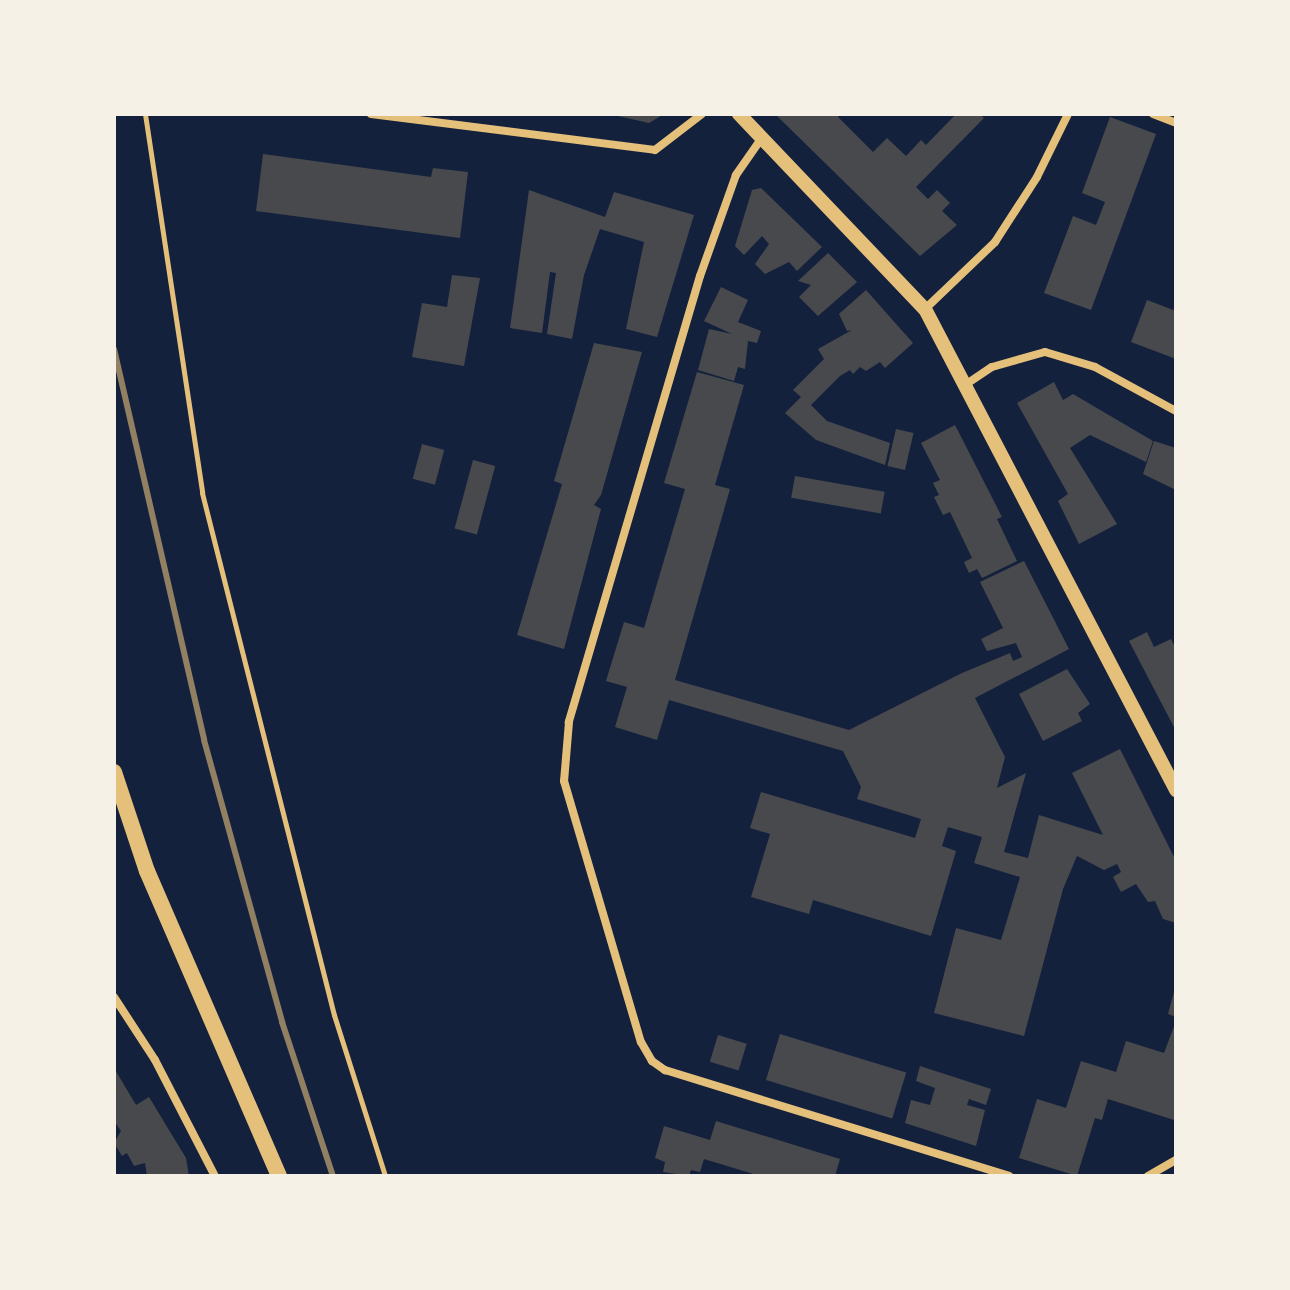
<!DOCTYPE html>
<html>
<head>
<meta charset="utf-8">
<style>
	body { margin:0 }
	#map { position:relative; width:1290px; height:1290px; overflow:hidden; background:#14213d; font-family:"Open Sans",sans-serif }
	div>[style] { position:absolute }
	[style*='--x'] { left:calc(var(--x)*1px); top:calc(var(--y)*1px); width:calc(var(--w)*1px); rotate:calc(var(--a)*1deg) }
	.building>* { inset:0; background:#48494c; transform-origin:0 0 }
	.path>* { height:5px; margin:-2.5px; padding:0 2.5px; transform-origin:2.5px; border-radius:2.5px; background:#e5c07b }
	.minor>* { height:8px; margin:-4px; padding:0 4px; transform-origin:4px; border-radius:4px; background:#e5c07b }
	.tertiary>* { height:14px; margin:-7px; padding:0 7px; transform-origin:7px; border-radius:7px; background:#e5c07b }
	.secondary>* { height:16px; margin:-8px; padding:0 8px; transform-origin:8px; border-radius:8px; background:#e5c07b }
	.rail>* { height:6px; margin:-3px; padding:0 3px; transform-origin:3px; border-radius:3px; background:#918062 }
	span { translate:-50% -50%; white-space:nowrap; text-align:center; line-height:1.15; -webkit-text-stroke:7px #f6f1e7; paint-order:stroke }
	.frame { position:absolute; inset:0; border:116px solid #f6f1e7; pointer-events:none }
</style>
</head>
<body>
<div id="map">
	<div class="building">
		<div style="clip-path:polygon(609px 114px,664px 114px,649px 123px)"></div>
		<div style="clip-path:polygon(775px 114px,841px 114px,838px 117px,873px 152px,887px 138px,906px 156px,921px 140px,926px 145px,956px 114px,979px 114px,984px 118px,916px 187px,928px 199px,937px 190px,950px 203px,942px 211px,957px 225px,920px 256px)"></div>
		<div style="clip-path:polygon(1110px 117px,1156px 134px,1091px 310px,1044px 293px,1073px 216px,1096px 225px,1105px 202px,1082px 193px)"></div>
		<div style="clip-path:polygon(263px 154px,431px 177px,433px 168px,468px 172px,460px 238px,256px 211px)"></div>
		<div style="clip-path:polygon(761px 188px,822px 247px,797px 271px,789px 262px,765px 274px,755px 264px,769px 244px,762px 236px,744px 255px,735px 246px,752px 190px)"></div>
		<div style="clip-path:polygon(529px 190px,605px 217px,614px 192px,694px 215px,657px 337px,626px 329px,644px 242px,600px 229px,584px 275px,572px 339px,547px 334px,556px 273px,550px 272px,542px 333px,510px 328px)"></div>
		<div style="clip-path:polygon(828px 253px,857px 282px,818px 316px,799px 297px,811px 285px,798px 281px)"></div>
		<div style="clip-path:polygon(452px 275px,480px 278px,464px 366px,412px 357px,422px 303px,447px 307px)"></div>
		<div style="clip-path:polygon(721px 287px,748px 300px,738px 322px,761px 331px,757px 343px,748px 341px,745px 369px,738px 367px,734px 381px,698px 370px,709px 329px,732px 334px,704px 321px)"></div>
		<div style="clip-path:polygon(866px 290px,913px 343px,885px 368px,880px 362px,866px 371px,860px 367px,853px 374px,850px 370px,840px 376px,811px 405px,827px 421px,890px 443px,885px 465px,816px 440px,785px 413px,801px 397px,793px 390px,824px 359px,818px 349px,852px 330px,847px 331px,839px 314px)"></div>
		<div style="clip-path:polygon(1147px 300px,1176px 311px,1176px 359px,1131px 342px)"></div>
		<div style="clip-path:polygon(594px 343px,642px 352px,601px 495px,594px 505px,601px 509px,564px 649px,517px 635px,562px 484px,554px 481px)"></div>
		<div style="clip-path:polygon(697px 372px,744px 385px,715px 485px,730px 489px,675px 680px,849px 730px,962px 673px,1010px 653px,1013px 661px,1022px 657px,1016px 643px,987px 651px,981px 639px,1003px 628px,980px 582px,1024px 561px,1069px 649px,975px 698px,1005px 757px,997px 788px,1026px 773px,1004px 852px,1028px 858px,1039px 815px,1103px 835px,1072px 773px,1120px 749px,1176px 861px,1176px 923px,1163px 919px,1155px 901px,1148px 902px,1136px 884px,1121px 892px,1113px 877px,1121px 872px,1117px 864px,1104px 870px,1077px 856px,1063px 889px,1024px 1036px,934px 1013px,956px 928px,1001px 940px,1020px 877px,974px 863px,982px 837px,948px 827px,942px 846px,956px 851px,931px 936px,813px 900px,809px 914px,751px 897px,770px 834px,750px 828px,761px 792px,915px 838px,921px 819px,857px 799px,861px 787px,843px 751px,669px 700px,657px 740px,615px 727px,627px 687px,606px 681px,624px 622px,644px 628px,685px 489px,664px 483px)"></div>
		<div style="clip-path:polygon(1054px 382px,1063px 400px,1073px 394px,1153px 441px,1146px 462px,1090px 435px,1070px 448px,1117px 524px,1079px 544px,1058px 501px,1068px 494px,1017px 403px)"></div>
		<div style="clip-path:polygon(955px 425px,1002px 517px,997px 519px,1017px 561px,982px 578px,977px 569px,969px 573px,964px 562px,972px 558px,950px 512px,943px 515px,934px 497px,939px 495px,933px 483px,940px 480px,921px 443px)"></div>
		<div style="left:896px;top:429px;width:18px;height:38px;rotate:13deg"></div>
		<div style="clip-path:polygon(1154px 441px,1176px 448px,1176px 490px,1143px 474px)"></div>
		<div style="left:422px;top:444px;width:23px;height:36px;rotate:15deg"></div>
		<div style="left:473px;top:460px;width:23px;height:71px;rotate:15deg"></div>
		<div style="left:795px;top:476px;width:91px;height:22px;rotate:10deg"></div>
		<div style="clip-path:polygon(1147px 632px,1154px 647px,1171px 639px,1176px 649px,1176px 731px,1129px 641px)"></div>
		<div style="clip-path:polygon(1067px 669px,1090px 704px,1078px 713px,1082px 721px,1043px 741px,1019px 694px)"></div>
		<div style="clip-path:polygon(1175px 988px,1176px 988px,1176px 1017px,1168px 1014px)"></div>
		<div style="clip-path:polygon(1176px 1021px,1174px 1120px,1108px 1099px,1102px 1120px,1095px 1118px,1077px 1176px,1019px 1158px,1037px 1099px,1066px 1108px,1081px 1061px,1116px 1072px,1126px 1041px,1164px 1053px)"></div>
		<div style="left:780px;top:1034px;width:132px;height:48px;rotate:17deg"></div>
		<div style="left:718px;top:1035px;width:30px;height:28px;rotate:17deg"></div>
		<div style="clip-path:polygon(920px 1066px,991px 1089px,986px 1105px,969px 1099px,967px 1105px,985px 1110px,976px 1146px,905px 1123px,911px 1100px,930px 1105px,935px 1088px,916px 1081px)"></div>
		<div style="clip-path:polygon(114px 1068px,136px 1105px,149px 1097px,186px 1158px,189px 1176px,147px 1176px,145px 1163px,134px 1166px,127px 1153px,122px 1156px,114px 1143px,121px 1131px,114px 1121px)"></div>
		<div style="clip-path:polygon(716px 1121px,840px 1159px,835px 1176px,760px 1176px,704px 1159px,700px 1172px,691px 1170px,689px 1176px,663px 1172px,665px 1162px,655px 1158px,664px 1126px,710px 1140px)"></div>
	</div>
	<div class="path">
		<div style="--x:145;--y:114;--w:383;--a:81.4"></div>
		<div style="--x:202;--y:493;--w:538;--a:75.81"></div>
		<div style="--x:334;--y:1015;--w:169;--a:72.4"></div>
	</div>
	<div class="minor">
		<div style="--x:371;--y:114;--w:286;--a:7.2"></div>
		<div style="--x:655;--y:150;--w:59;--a:-37.5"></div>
		<div style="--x:1153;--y:114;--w:25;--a:21"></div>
		<div style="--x:761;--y:139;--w:44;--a:124.8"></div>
		<div style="--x:736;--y:175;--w:107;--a:109.6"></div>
		<div style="--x:700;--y:276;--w:465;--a:106.4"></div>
		<div style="--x:569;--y:722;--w:59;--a:94.8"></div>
		<div style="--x:564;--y:781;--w:272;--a:73.6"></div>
		<div style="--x:641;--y:1042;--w:22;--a:60"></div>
		<div style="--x:652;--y:1061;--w:16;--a:35"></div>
		<div style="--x:665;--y:1070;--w:360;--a:17.1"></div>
		<div style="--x:925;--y:309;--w:97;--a:-43.7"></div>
		<div style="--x:995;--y:242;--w:77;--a:-57.1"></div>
		<div style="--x:1037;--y:177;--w:70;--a:-63.8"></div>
		<div style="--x:965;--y:385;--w:32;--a:-34"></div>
		<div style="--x:992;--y:367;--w:55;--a:-15.8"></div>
		<div style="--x:1045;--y:352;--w:52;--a:16.7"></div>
		<div style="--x:1095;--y:367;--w:92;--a:28.5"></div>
		<div style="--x:114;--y:997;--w:75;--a:56.9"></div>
		<div style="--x:155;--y:1060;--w:131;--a:62.7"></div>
		<div style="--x:1148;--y:1176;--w:32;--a:-30"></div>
	</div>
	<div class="tertiary">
		<div style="--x:739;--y:114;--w:269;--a:46.4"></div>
		<div style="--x:925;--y:309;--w:543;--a:62.44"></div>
	</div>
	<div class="secondary">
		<div style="--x:114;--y:772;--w:104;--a:71.6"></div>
		<div style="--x:147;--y:871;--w:332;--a:66.6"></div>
	</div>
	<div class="rail">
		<div style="--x:114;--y:349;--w:401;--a:77"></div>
		<div style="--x:204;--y:740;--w:293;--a:74.5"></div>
		<div style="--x:282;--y:1022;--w:162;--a:71.7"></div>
	</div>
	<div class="frame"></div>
</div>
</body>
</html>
